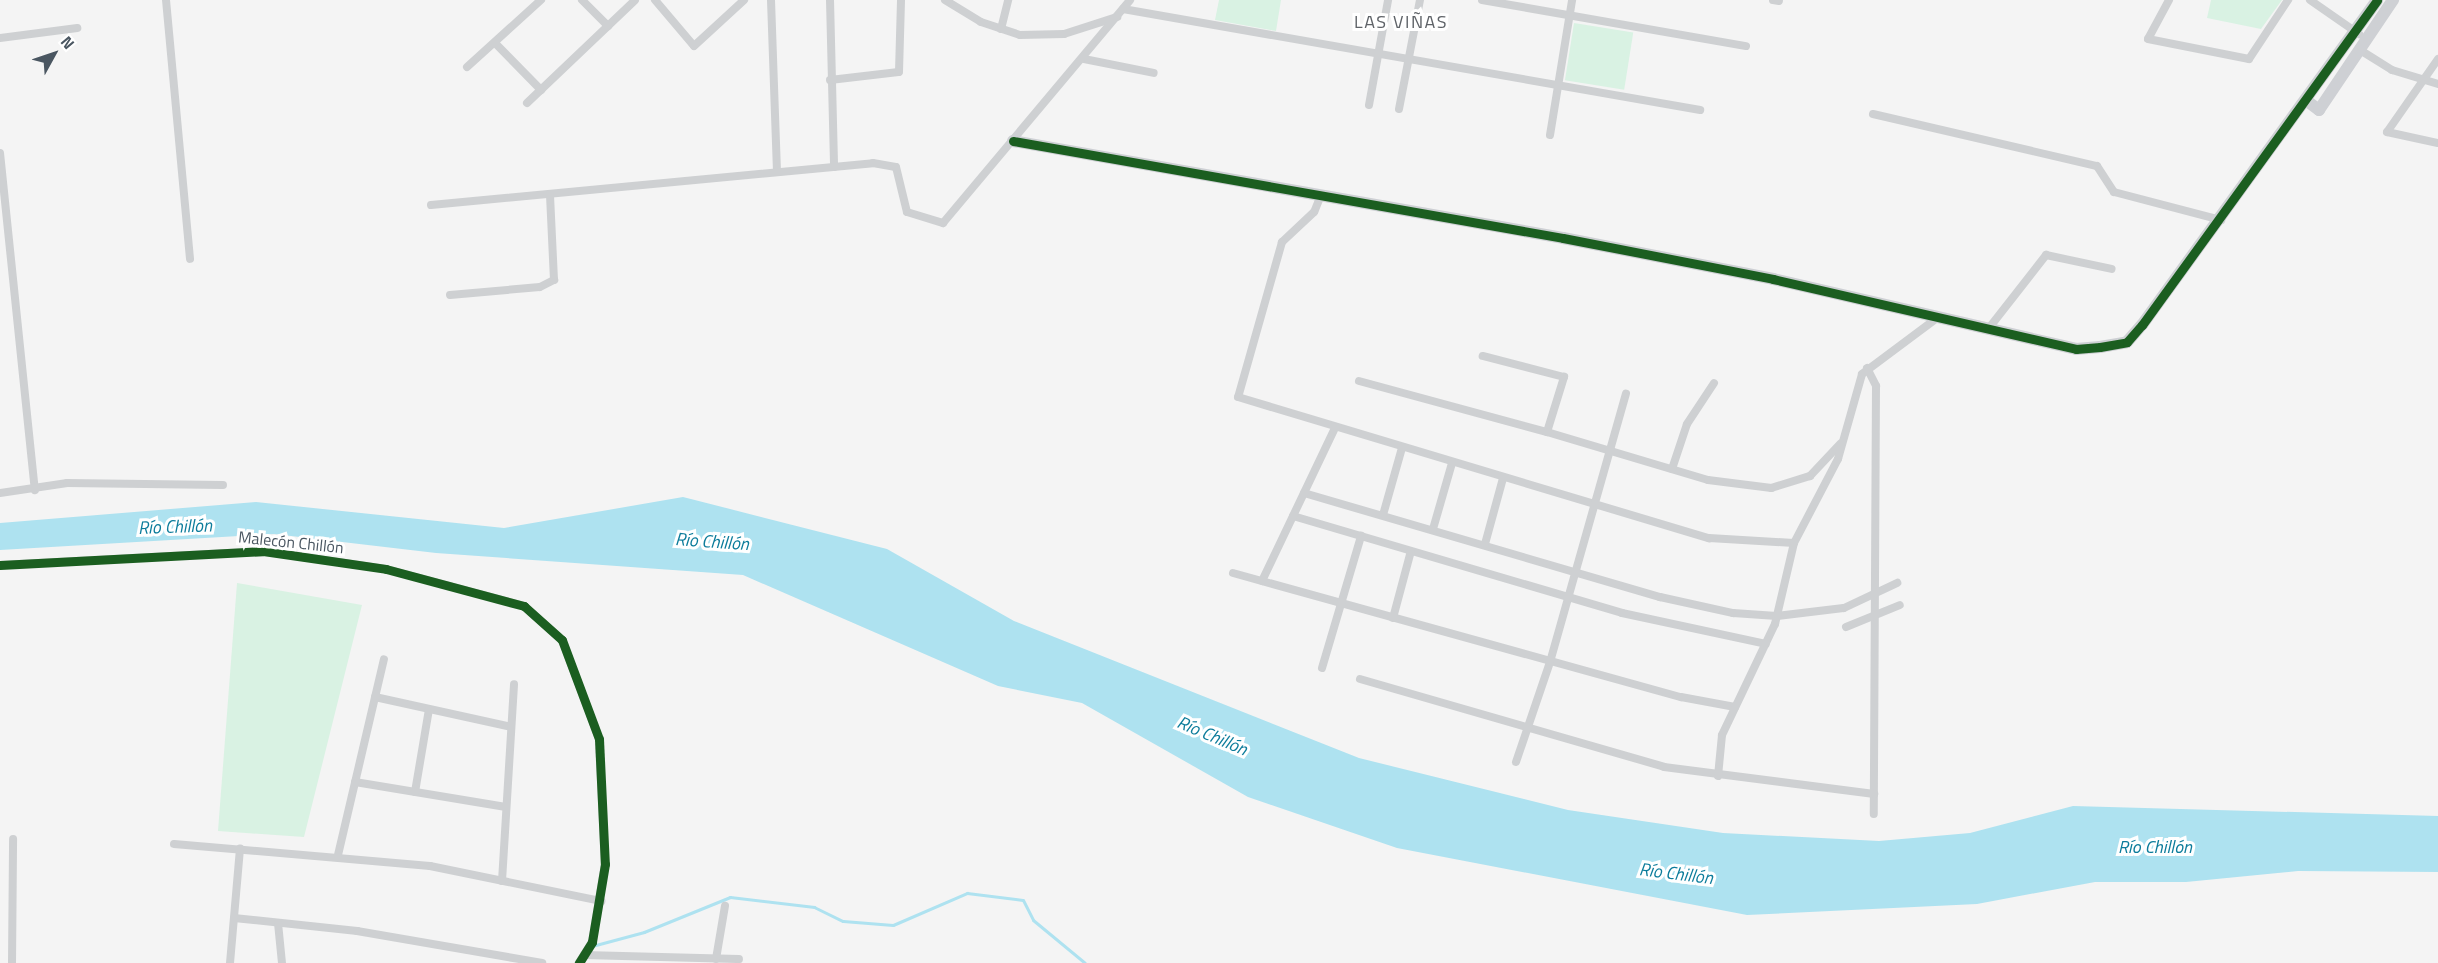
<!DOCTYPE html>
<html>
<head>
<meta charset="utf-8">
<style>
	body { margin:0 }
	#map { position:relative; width:2438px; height:963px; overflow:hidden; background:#f4f4f4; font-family:"Titillium Web",sans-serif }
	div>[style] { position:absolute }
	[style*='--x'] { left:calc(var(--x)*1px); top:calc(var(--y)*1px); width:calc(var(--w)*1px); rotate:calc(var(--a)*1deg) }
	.green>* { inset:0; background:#d9f2e3; transform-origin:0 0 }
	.water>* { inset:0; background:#aee2f0 }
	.stream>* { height:3px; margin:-1.5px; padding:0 1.5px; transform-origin:1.5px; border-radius:1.5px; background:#aee2f0 }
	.street>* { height:8px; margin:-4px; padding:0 4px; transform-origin:4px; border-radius:4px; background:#ced0d2 }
	.secondary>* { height:12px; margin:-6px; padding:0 6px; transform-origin:6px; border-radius:6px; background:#ced0d4 }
	.cycleway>* { height:9px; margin:-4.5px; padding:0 4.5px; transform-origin:4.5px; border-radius:4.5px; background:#1b5e20 }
	span { translate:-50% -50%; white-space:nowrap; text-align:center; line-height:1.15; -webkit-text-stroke:6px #fff; paint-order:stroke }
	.street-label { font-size:16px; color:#4a5661 }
	.neighbourhood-label { font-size:18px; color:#5f6368; letter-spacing:1.5px }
	.water-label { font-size:18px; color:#0c7c9b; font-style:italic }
	.north { position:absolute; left:24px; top:24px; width:60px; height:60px; -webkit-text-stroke:4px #fff; paint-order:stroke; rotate:50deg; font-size:16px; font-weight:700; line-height:24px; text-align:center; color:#4a5661 }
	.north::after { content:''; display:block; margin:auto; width:21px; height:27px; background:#4a5661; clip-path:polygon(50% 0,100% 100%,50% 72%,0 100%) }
</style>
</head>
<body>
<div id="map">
	<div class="green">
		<div style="clip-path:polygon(1219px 0,1281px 0,1276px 31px,1215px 20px)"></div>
		<div style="clip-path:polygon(2211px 0,2282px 0,2261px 29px,2207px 18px)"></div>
		<div style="left:1574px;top:23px;width:60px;height:58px;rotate:9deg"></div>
		<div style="clip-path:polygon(237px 583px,362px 605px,304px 837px,218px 831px)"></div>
	</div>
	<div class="water">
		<div style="clip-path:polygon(683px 497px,887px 549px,1014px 621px,1359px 758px,1568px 810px,1723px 833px,1879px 841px,1970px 833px,2073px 806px,2438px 816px,2438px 872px,2298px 871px,2186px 882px,2095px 882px,1977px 904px,1747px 915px,1397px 848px,1248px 797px,1082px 703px,998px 686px,743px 575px,436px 553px,274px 534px,0 550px,0 523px,256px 502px,504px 528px)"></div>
	</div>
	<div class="stream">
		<div style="--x:592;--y:946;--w:54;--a:-15.1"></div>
		<div style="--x:644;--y:932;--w:93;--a:-22.1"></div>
		<div style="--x:730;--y:897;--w:85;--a:6.8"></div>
		<div style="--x:814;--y:907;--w:32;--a:26"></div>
		<div style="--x:843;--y:921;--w:50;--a:4.6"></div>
		<div style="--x:893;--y:925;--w:81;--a:-23.4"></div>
		<div style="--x:967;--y:893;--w:56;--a:7.1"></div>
		<div style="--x:1023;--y:900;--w:22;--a:63"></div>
		<div style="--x:1033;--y:920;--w:67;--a:39.6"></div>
	</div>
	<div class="street">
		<div style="--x:166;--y:0;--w:260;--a:84.7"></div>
		<div style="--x:582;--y:0;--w:37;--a:45"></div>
		<div style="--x:655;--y:0;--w:60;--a:49.7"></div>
		<div style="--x:694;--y:46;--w:68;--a:-42.6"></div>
		<div style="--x:771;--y:0;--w:172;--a:88"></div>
		<div style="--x:830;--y:0;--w:167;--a:88.6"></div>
		<div style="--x:945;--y:0;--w:42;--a:31.4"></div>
		<div style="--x:981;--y:22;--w:41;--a:18.4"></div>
		<div style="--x:1020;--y:35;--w:44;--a:-1.3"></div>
		<div style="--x:1064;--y:34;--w:56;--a:-17.8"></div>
		<div style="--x:1482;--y:0;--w:268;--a:9.9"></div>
		<div style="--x:1773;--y:0;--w:6;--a:9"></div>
		<div style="--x:2169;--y:0;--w:44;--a:118.3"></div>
		<div style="--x:2148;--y:39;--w:103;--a:11.2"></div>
		<div style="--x:2249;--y:59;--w:71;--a:-56.5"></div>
		<div style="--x:2310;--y:0;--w:60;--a:34.8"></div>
		<div style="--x:1123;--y:9;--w:586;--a:9.93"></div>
		<div style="--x:1001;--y:29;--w:30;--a:-76"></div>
		<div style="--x:0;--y:38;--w:78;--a:-7.4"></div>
		<div style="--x:495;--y:43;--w:66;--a:45.6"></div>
		<div style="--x:2360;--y:50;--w:38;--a:32"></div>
		<div style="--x:2392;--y:70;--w:48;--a:16.9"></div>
		<div style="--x:1084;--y:59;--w:71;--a:11.3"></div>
		<div style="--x:2438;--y:59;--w:89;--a:124.9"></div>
		<div style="--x:2387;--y:132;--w:52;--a:12.2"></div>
		<div style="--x:467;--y:67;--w:100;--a:-42.2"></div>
		<div style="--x:830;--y:80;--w:69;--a:-6.6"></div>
		<div style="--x:899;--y:72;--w:72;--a:-88.4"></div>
		<div style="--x:527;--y:103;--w:149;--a:-43.6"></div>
		<div style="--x:1369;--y:105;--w:107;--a:-79.7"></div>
		<div style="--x:1399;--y:109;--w:111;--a:-79.1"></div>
		<div style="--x:1873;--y:114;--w:230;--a:13.1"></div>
		<div style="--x:2097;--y:166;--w:31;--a:57"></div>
		<div style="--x:2114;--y:192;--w:111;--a:14.7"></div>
		<div style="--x:1550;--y:135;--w:137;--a:-80.7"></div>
		<div style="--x:0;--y:153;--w:339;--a:84.1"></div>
		<div style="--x:1321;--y:195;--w:18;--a:112"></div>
		<div style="--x:1314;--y:212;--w:44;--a:136.8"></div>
		<div style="--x:1282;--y:242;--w:161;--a:105.8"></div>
		<div style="--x:1238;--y:397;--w:492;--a:16.7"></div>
		<div style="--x:1709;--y:538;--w:85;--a:3.4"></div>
		<div style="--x:431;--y:205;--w:444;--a:-5.4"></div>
		<div style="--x:873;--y:163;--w:23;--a:10"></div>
		<div style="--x:896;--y:167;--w:46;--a:76.3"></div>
		<div style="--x:907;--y:212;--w:38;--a:17"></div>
		<div style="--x:943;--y:223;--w:291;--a:-50"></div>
		<div style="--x:450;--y:295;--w:90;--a:-5.1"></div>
		<div style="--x:540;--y:287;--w:16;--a:-27"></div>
		<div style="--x:554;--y:280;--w:86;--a:-92.7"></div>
		<div style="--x:1989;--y:328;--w:93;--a:-52"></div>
		<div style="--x:2046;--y:255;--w:67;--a:12"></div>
		<div style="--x:1867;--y:368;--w:20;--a:63"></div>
		<div style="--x:1876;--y:386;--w:428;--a:90.3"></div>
		<div style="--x:1359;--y:381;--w:195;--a:15.2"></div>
		<div style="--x:1547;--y:432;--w:58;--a:-72.8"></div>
		<div style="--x:1564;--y:377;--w:84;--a:-165.5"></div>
		<div style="--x:1547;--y:432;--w:168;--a:16.6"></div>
		<div style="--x:1708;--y:480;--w:64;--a:7.2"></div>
		<div style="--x:1771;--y:488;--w:41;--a:-17.1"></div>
		<div style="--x:1810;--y:476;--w:45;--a:-46.8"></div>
		<div style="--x:1672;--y:469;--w:47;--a:-71.6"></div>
		<div style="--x:1687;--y:424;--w:49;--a:-56.6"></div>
		<div style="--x:0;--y:493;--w:68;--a:-8.5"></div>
		<div style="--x:67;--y:483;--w:156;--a:0.7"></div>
		<div style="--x:1304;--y:493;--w:371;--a:16.3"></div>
		<div style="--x:1660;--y:597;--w:75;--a:12.4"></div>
		<div style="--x:1733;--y:613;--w:44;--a:3.9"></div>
		<div style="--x:1777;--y:616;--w:67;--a:-6.8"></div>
		<div style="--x:1844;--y:608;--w:59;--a:-25.3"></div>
		<div style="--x:1383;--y:515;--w:70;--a:-74.2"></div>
		<div style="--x:1293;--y:516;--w:343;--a:16.4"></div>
		<div style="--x:1622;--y:613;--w:147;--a:12.1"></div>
		<div style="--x:1433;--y:529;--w:69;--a:-73.9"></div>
		<div style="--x:1485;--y:544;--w:68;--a:-74.7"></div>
		<div style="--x:0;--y:565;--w:263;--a:-3"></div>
		<div style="--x:263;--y:551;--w:124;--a:8.3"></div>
		<div style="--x:386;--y:569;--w:143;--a:15"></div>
		<div style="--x:524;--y:606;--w:51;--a:41.8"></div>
		<div style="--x:562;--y:640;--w:106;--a:69.5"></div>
		<div style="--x:599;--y:739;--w:125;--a:87.3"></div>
		<div style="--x:605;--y:864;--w:79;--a:99.5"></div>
		<div style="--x:592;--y:942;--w:25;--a:122"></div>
		<div style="--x:1233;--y:573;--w:465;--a:15.5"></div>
		<div style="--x:1681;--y:697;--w:55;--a:10.5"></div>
		<div style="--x:1262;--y:581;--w:170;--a:-64.5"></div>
		<div style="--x:1393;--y:618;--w:69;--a:-75"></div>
		<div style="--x:1846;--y:627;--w:58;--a:-22.2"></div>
		<div style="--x:1322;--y:668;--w:138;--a:-73.5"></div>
		<div style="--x:1360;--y:679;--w:316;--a:16.1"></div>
		<div style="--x:1664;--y:767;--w:212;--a:7.3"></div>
		<div style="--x:375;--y:697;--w:139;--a:12.4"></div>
		<div style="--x:1516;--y:762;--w:106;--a:-71.2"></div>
		<div style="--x:1550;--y:662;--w:279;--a:-74.2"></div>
		<div style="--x:1718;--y:776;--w:41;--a:-84.4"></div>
		<div style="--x:1722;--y:735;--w:123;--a:-64.5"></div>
		<div style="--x:1775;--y:624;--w:83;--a:-76.8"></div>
		<div style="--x:1794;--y:543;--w:95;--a:-62.4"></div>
		<div style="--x:1838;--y:459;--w:88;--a:-74.2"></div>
		<div style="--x:1862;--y:374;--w:94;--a:-36.7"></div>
		<div style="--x:355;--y:782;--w:153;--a:9.4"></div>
		<div style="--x:415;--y:792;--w:84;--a:-80.4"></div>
		<div style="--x:174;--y:844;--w:257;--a:4.9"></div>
		<div style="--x:430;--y:866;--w:175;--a:11.6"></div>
		<div style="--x:338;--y:855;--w:201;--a:-76.8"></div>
		<div style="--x:502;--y:881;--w:197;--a:-86.5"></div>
		<div style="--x:234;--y:918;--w:124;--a:6"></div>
		<div style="--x:357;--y:931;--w:188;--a:9.8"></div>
		<div style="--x:278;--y:923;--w:40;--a:84.3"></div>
		<div style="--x:584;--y:955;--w:155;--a:1.5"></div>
		<div style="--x:716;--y:959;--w:54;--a:-80.4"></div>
		<div style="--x:12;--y:963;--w:124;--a:-89.5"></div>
		<div style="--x:230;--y:963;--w:115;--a:-85"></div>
	</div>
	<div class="secondary">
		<div style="--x:2307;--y:101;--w:15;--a:37"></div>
		<div style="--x:2319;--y:110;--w:133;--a:-56.1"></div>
		<div style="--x:1013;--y:141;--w:558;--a:10"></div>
		<div style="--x:1563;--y:238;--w:214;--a:11"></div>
		<div style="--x:1773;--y:279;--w:311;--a:13"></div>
		<div style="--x:2076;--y:349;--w:24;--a:-5"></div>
		<div style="--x:2100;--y:347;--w:27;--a:-10"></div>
		<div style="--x:2127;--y:342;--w:23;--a:-49"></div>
		<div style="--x:2142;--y:325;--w:401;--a:-54.1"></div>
	</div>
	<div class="cycleway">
		<div style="--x:1013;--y:141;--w:558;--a:10"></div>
		<div style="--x:1563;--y:238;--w:214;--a:11"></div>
		<div style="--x:1773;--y:279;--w:311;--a:13"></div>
		<div style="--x:2076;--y:349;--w:24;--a:-5"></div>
		<div style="--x:2100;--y:347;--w:27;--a:-10"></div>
		<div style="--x:2127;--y:342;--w:23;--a:-49"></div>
		<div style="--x:2142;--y:325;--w:401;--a:-54.1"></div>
		<div style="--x:0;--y:565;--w:263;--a:-3"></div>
		<div style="--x:263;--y:551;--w:124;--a:8.3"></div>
		<div style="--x:386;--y:569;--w:143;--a:15"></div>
		<div style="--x:524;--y:606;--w:51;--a:41.8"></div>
		<div style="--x:562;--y:640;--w:106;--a:69.5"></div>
		<div style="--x:599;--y:739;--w:125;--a:87.3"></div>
		<div style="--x:605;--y:864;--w:79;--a:99.5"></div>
		<div style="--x:592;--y:942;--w:25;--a:122"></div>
	</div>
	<div class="street-label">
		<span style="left:291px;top:542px;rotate:6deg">Malecón Chillón</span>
	</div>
	<div class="neighbourhood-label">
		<span style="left:1401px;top:22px">LAS VIÑAS</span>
	</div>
	<div class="water-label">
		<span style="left:175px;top:527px;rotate:-2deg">Río Chillón</span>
		<span style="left:712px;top:542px;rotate:4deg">Río Chillón</span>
		<span style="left:1212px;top:736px;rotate:23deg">Río Chillón</span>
		<span style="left:2155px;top:847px">Río Chillón</span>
		<span style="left:1676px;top:874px;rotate:7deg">Río Chillón</span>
	</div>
	<div class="north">N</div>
</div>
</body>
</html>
